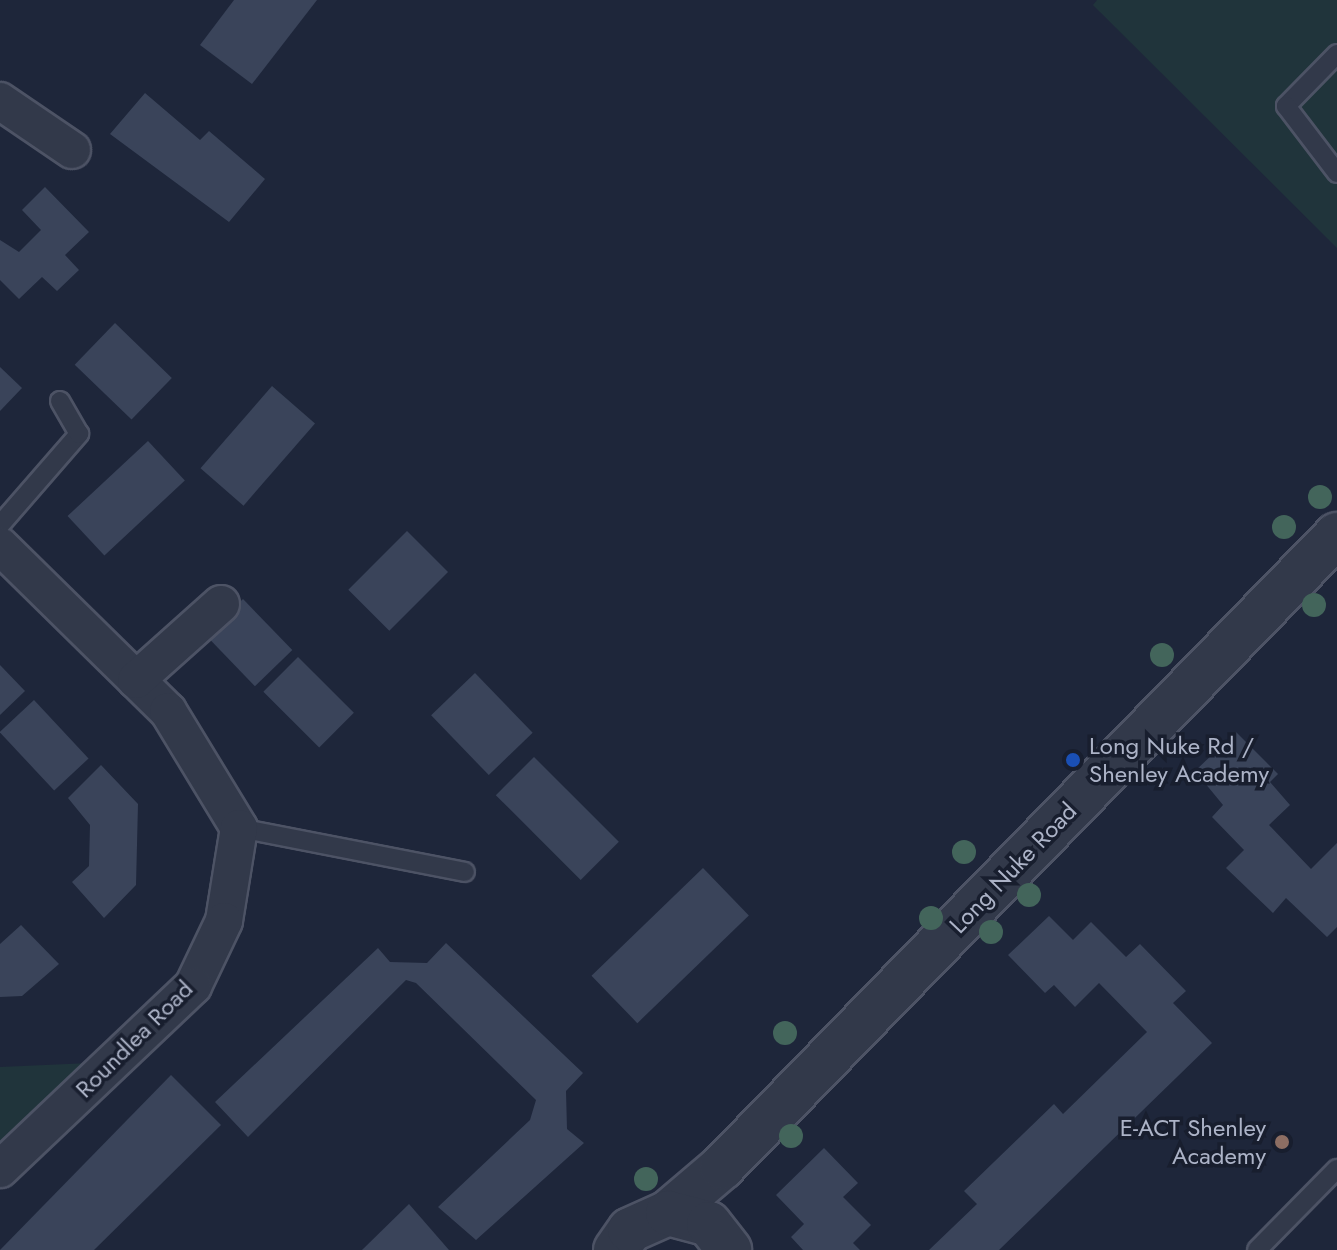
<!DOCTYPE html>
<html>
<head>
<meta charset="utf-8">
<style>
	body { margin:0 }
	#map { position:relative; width:1337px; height:1250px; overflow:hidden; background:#1e263a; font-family:Jost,sans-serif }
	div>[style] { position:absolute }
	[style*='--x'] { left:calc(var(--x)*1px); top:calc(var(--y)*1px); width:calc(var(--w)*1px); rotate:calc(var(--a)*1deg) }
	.green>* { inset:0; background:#20343b }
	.building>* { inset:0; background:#3a445a; transform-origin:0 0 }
	.roads { filter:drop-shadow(2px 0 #4d5365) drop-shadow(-2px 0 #4d5365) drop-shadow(0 2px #4d5365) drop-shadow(0 -2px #4d5365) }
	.service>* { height:18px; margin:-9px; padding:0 9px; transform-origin:9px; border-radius:9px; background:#32394a }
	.minor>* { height:36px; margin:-18px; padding:0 18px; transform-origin:18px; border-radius:18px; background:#32394a }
	.tertiary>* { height:44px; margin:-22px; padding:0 22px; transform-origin:22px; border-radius:22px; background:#32394a }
	.trees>* { width:24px; height:24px; margin:-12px; border-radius:50%; background:#43655b }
	.dots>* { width:22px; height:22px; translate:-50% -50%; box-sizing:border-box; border:4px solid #181e2e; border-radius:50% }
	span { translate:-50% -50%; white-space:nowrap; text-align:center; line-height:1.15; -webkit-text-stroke:7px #181e2e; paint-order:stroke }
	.poi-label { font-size:24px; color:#acb3c7 }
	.left { translate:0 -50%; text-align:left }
	.right { translate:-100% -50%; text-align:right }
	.street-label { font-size:24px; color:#acb3c7 }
</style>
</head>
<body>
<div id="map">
	<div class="green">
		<div style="clip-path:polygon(1097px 0,1337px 0,1337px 248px,1093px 5px)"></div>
		<div style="clip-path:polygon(113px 1062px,0 1169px,0 1067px)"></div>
	</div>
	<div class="building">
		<div style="clip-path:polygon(234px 0,317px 0,252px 84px,200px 45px)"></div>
		<div style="clip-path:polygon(145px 93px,200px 140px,209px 131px,265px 179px,229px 222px,110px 134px)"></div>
		<div style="clip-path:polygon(45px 187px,89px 232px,65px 255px,79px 270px,57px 291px,42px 277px,19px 299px,0 280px,0 240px,19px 252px,41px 230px,22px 210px)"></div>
		<div style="left:115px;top:323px;width:79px;height:58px;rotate:44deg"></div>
		<div style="clip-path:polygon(0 367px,22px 388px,0 411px)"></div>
		<div style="left:272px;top:386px;width:57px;height:109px;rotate:41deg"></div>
		<div style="left:148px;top:441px;width:54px;height:110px;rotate:47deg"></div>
		<div style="left:407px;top:531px;width:58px;height:83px;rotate:45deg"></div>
		<div style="left:243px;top:599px;width:71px;height:52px;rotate:46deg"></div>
		<div style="left:298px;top:657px;width:79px;height:49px;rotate:45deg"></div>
		<div style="clip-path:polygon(0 665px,25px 691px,0 715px)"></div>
		<div style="left:475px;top:673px;width:83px;height:61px;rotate:46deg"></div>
		<div style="left:34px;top:700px;width:80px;height:47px;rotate:47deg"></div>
		<div style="clip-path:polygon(1236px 732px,1278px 774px,1270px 782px,1290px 805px,1269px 825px,1311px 869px,1337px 843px,1337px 927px,1327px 937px,1286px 898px,1273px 913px,1226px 868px,1244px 850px,1212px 817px,1223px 805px,1195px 771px)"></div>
		<div style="left:534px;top:757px;width:120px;height:54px;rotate:45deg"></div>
		<div style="clip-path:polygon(101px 765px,138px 804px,136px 885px,104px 918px,72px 882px,89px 866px,90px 825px,68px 798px)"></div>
		<div style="left:703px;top:868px;width:66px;height:155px;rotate:46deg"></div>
		<div style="clip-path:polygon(1049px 916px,1073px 940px,1091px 922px,1126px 957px,1140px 944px,1186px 991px,1173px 1003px,1212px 1043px,999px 1250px,929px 1250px,977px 1204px,964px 1191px,1054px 1104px,1063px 1114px,1147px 1032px,1099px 983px,1075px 1007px,1054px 985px,1045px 993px,1008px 955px)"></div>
		<div style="clip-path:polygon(21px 925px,59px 964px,22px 996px,0 997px,0 944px)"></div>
		<div style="clip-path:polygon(446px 943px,583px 1073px,566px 1091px,567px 1129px,584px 1143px,476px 1240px,438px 1207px,530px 1120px,536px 1100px,416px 983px,406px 980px,248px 1137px,215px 1102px,378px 948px,390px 962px,427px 963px)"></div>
		<div style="clip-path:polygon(171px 1075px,221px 1125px,94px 1250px,0 1250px)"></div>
		<div style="clip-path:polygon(824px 1148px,858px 1183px,843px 1197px,871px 1225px,853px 1243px,860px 1250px,803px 1250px,791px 1237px,804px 1224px,776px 1195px)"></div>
		<div style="clip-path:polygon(409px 1204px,449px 1250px,362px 1250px)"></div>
	</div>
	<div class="roads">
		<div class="service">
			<div style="--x:1337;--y:54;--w:73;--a:134.4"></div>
			<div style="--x:1286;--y:106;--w:84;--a:52.7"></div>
			<div style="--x:0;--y:525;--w:121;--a:-49"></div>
			<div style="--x:79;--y:434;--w:38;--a:-120"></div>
			<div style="--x:239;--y:828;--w:230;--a:11"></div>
			<div style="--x:1257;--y:1250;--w:114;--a:-45.4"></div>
		</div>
		<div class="minor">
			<div style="--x:0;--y:101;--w:87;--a:34.2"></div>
			<div style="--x:0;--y:546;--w:235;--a:44.5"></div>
			<div style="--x:168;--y:711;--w:137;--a:58.7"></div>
			<div style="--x:239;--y:828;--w:94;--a:99.2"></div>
			<div style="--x:224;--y:921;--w:72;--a:115.5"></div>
			<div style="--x:193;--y:986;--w:266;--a:136.5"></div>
			<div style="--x:136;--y:680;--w:114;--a:-41.8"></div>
		</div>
		<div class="tertiary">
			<div style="--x:668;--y:1213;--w:71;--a:-40.4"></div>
			<div style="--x:722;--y:1167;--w:882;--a:-45.78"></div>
			<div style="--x:616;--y:1250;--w:24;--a:-55"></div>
			<div style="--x:630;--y:1230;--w:42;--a:-24.1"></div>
			<div style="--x:668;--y:1213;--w:42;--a:15"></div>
			<div style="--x:709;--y:1224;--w:33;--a:52"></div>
		</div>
	</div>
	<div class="trees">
		<div style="left:1320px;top:497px"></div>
		<div style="left:1284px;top:527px"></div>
		<div style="left:1314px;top:605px"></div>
		<div style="left:1162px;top:655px"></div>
		<div style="left:964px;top:852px"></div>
		<div style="left:1029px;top:895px"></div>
		<div style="left:931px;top:918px"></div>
		<div style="left:991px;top:932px"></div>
		<div style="left:785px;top:1033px"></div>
		<div style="left:791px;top:1136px"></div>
		<div style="left:646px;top:1179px"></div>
	</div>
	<div class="dots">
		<div style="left:1073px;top:760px;background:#1a4fb4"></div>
		<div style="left:1282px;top:1142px;background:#8d6e63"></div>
	</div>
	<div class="poi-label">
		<span class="left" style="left:1089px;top:760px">Long Nuke Rd /<br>Shenley Academy</span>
		<span class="right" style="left:1266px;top:1142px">E-ACT Shenley<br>Academy</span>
	</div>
	<div class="street-label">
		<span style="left:1013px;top:868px;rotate:-46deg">Long Nuke Road</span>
		<span style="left:134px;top:1039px;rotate:-45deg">Roundlea Road</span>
	</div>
</div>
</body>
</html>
